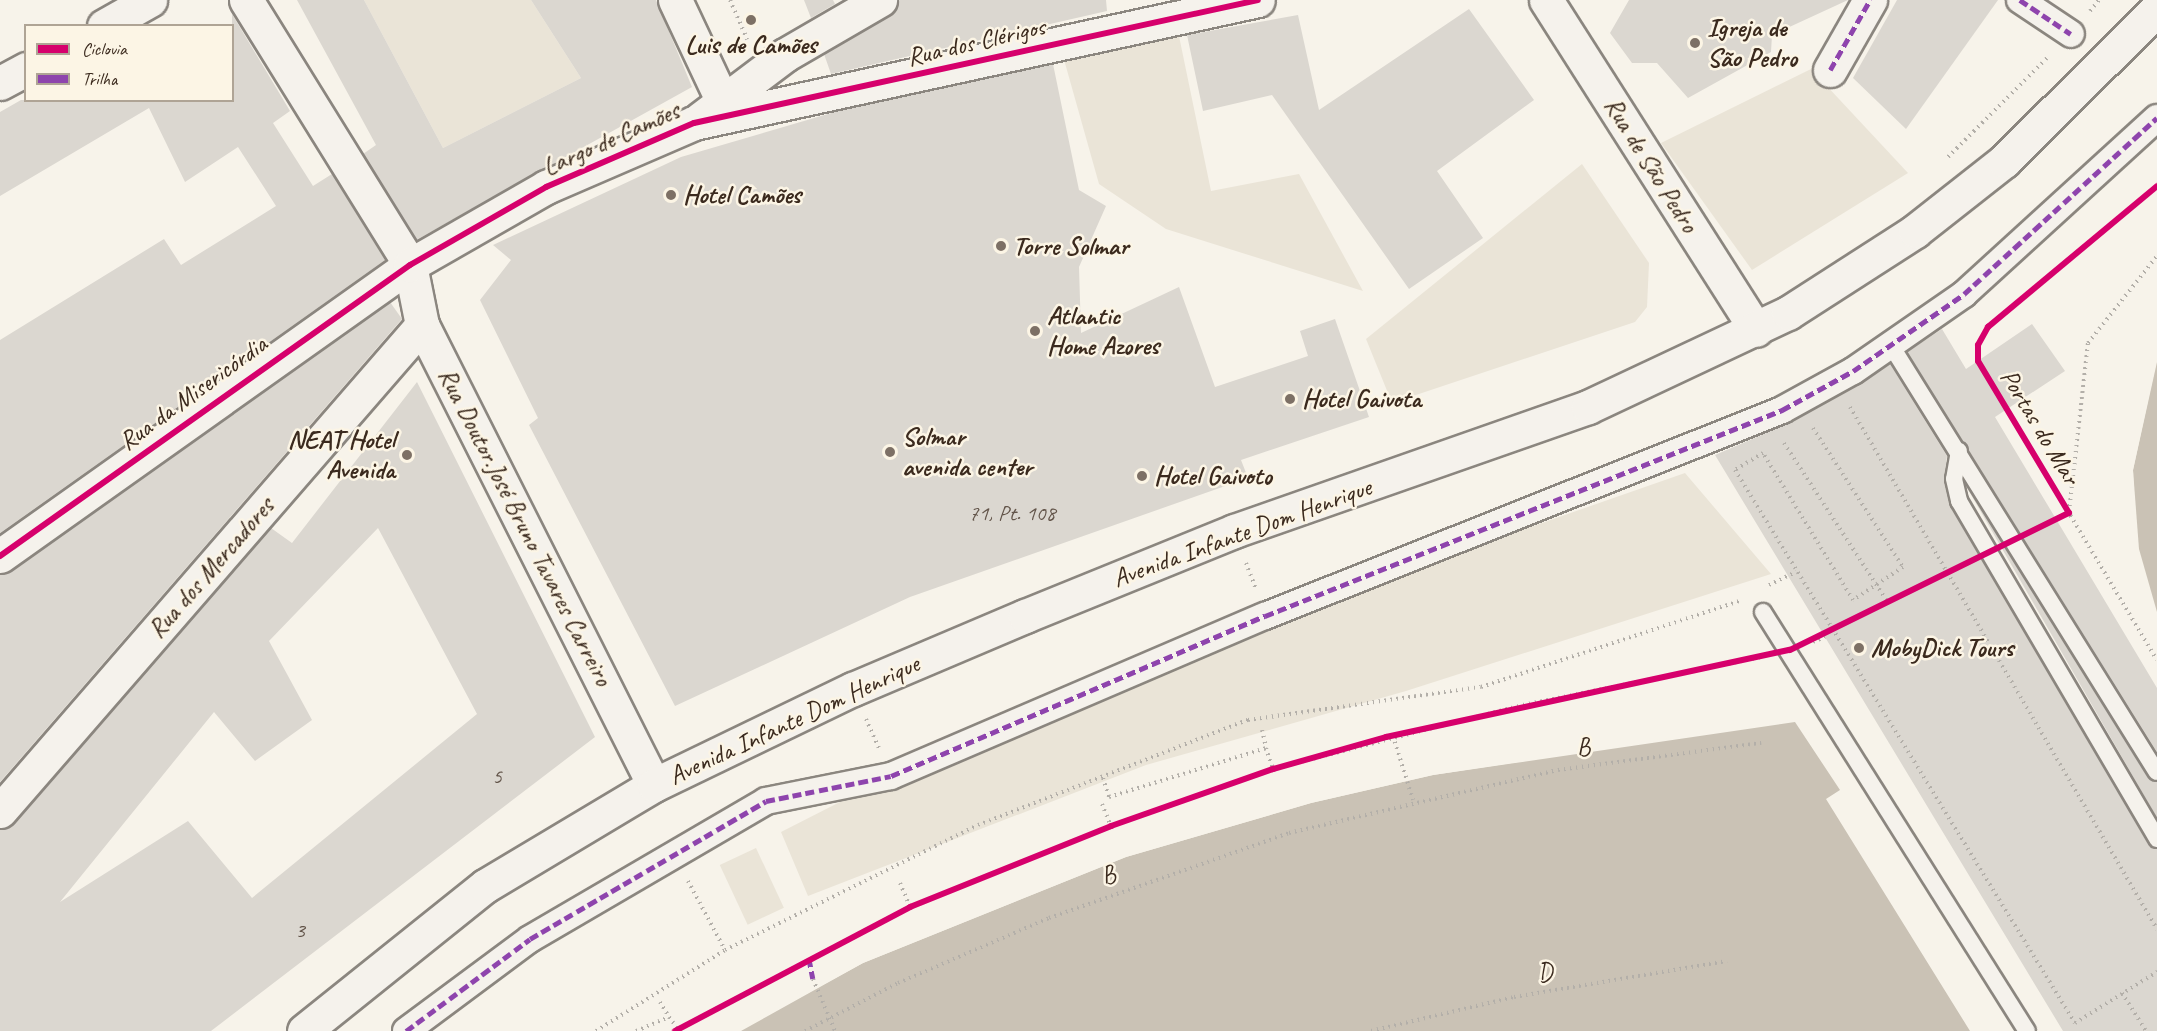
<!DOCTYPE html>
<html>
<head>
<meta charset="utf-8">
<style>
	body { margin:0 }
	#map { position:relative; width:2157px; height:1031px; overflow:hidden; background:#f7f3ea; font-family:Caveat,sans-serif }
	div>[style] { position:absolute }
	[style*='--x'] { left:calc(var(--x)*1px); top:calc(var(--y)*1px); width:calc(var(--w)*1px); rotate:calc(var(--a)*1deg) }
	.green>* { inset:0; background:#eae4d7; transform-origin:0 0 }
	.water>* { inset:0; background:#cac2b5 }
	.pier>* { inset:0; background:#f7f3ea }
	.building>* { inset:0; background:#dbd7d0 }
	.path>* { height:4px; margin-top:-2px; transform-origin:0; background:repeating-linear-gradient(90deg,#b3afa9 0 1.5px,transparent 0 6px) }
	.roads { filter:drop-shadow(2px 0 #8b867f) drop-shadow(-2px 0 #8b867f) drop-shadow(0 2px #8b867f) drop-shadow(0 -2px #8b867f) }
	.service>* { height:16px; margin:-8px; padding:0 8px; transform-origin:8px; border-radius:8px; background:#f5f2ec }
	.pedestrian>* { height:26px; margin:-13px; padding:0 13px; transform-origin:13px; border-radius:13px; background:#f5f2ec }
	.minor>* { height:33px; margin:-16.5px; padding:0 16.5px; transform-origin:16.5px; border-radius:16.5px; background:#f5f2ec }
	.secondary>* { height:33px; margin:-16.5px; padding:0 16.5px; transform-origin:16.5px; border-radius:16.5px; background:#f5f2ec }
	.quiet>* { height:4.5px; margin-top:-2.25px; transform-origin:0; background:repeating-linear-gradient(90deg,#8e44ad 0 9px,transparent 0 13.5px) }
	.cycleway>* { height:6px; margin:-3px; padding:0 3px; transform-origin:3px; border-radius:3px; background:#d6006c }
	.dots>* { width:16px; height:16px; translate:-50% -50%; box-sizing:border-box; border:3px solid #fcf5e5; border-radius:50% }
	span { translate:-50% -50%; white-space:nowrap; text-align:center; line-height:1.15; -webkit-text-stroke:5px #fcf5e5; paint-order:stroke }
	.number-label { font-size:22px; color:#63554a }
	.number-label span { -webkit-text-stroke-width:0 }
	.poi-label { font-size:26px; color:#3b2a1e; font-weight:700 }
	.left { translate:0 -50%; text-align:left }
	.right { translate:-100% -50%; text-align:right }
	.street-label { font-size:26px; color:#3b2a1e }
	.legend { position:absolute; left:24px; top:24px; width:210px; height:78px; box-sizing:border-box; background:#fcf5e5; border:2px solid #afa495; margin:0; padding:8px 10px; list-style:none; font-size:18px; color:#3b2a1e }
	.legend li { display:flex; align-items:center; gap:12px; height:30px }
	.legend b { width:30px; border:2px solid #afa495 }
</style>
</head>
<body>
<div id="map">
	<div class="green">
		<div style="clip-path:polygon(364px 0,531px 0,581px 78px,443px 148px)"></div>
		<div style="clip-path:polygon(1179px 36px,1211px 191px,1299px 174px,1363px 291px,1166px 229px,1099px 184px,1063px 56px)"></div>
		<div style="clip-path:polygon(1811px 69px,1908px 173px,1752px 270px,1661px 143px)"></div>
		<div style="clip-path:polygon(1582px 164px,1649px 263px,1647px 307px,1635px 322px,1392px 403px,1366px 339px)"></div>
		<div style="clip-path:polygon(1685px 473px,1771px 574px,1406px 691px,1146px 765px,808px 896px,781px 832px,891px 776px,1479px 545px)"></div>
		<div style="left:756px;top:848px;width:66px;height:40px;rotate:65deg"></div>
	</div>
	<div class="water">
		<div style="clip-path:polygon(2157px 362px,2157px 612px,2139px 549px,2133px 470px)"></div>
		<div style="clip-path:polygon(1795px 722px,1840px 790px,1826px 799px,1970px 1031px,741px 1031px,863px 963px,1126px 857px,1311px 803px,1433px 775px)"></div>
	</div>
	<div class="pier">
		<div style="clip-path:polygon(2157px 359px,2133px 470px,2136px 550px,2130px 470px,2137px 423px)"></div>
		<div style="clip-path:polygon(1793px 720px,1433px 775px,1311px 803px,1126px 857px,863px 963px,738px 1031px,807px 987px,862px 961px,1126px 854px,1310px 800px,1432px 772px)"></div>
	</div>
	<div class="building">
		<div style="clip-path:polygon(297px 0,364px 0,443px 148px,581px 78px,531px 0,656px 0,692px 87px,416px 240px,363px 154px,376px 145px)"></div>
		<div style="clip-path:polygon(804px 0,833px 0,835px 4px,811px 18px)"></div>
		<div style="clip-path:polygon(900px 0,1106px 0,1107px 11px,831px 74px,824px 54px,889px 16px)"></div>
		<div style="clip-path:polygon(1629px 0,1848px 0,1772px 35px,1771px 52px,1688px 98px,1657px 63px,1632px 63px,1610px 33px)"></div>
		<div style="clip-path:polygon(1897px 0,1998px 0,1906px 129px,1853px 78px)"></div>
		<div style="clip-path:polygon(1469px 9px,1534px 100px,1437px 171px,1483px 238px,1409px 289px,1272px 95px,1203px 111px,1187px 35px,1298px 15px,1319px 110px)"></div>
		<div style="clip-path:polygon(232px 14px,290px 111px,273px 123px,313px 186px,332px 174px,385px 260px,0 533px,0 340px,164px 239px,181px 265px,276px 206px,238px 147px,185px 182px,149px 108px,0 196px,0 112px,21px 100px,232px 100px)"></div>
		<div style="clip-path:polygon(1053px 64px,1079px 190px,1106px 206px,1079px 267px,1081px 333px,1179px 287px,1215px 387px,1308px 356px,1300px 331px,1335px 319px,1369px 417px,1241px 460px,1248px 478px,910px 597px,675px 706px,529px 425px,538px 418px,480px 300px,511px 260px,493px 245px,681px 157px,845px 109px)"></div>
		<div style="clip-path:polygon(390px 302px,402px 319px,0 782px,0 574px)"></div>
		<div style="clip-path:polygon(2032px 324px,2065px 371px,1995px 417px,2157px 688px,2157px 752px,1907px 352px,1942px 329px,1966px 369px)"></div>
		<div style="clip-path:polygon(1890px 364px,1947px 456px,1944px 481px,1950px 506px,2148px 844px,2157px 849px,2157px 1031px,2063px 1031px,1715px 455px,1789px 423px)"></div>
		<div style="clip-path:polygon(evenodd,417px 382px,595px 737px,211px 1031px,0 1031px,0 829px,14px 823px,271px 528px,292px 543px,417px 382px,378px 528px,477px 714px,252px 898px,188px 821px,60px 902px,214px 712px,255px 761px,312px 720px,269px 641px,378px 528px)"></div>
		<div style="clip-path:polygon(1966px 486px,2148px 778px,2157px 782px,2157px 818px)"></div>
	</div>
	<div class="path">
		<div style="--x:730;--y:0;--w:43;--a:66.4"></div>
		<div style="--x:2090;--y:11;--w:14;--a:-51"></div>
		<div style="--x:1948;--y:157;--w:143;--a:-45"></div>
		<div style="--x:1978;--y:361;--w:348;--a:59.1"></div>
		<div style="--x:1850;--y:407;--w:606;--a:59.54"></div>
		<div style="--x:1813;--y:428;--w:166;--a:57.1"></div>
		<div style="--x:1903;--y:567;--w:60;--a:146.6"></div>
		<div style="--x:1853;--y:600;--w:172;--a:-121.5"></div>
		<div style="--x:1763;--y:453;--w:33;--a:149"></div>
		<div style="--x:1735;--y:470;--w:649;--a:58.42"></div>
		<div style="--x:2075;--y:1023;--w:97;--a:-31.9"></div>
		<div style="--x:1784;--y:443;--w:192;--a:56.9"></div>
		<div style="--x:2069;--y:512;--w:170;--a:-83.6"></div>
		<div style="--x:2088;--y:343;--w:111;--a:-51.6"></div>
		<div style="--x:2056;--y:519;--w:14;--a:-25"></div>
		<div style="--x:1246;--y:563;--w:26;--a:69"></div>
		<div style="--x:1769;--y:585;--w:30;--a:-26"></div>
		<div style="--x:1813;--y:642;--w:13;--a:-23"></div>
		<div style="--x:866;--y:719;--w:32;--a:66"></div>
		<div style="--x:1262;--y:730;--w:18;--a:77"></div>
		<div style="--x:1393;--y:736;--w:67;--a:72.6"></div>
		<div style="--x:1103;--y:778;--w:20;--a:72"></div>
		<div style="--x:1109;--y:797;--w:164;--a:-17.3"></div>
		<div style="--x:1266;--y:748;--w:22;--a:72"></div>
		<div style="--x:1102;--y:804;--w:24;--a:68"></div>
		<div style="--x:688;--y:881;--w:78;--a:61.8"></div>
		<div style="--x:725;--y:950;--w:282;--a:-26.3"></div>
		<div style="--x:978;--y:825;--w:290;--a:-21.3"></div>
		<div style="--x:1248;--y:720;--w:235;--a:-8.1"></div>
		<div style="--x:1481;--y:687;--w:272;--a:-18.4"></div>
		<div style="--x:900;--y:883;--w:26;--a:67"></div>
		<div style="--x:813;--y:979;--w:56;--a:67.1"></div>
		<div style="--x:2122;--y:993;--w:45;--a:57.7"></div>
		<div style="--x:660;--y:1002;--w:17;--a:59"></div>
		<div style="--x:596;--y:1031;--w:152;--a:-32.1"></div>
		<div style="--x:636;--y:1031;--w:36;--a:-23"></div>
		<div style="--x:669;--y:1017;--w:15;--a:53"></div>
		<div style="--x:675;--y:1031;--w:266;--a:-27.8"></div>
		<div style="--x:910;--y:907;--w:217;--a:-21.9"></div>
		<div style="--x:1111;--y:826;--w:172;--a:-19.4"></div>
		<div style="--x:1273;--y:769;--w:258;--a:-14.4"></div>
		<div style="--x:1523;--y:705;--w:242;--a:-11.4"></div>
		<div style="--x:805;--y:1031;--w:105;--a:-27.3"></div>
		<div style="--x:898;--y:983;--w:164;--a:-23.3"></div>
		<div style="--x:1049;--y:918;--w:255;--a:-19.5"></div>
		<div style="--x:1289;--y:833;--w:276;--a:-13.2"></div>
		<div style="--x:1558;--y:770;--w:205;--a:-7.6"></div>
		<div style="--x:1371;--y:1031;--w:147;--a:-13.4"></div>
		<div style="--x:1514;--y:997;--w:216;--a:-9.6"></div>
	</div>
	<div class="roads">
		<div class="service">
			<div style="--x:1897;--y:355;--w:491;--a:58.1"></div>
			<div style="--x:1959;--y:451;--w:28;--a:100"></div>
			<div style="--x:1954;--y:479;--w:23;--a:77"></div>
			<div style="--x:1959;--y:501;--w:392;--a:59.6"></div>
			<div style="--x:1763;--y:612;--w:495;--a:57.8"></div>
		</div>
		<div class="pedestrian">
			<div style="--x:2020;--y:0;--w:61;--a:33.7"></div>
			<div style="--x:406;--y:1031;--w:154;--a:-36.6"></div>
			<div style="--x:530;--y:939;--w:273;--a:-30.3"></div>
			<div style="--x:766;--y:801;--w:127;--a:-11.3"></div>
			<div style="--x:891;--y:776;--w:407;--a:-23.2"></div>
			<div style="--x:1265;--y:616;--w:557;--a:-21.72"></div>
			<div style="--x:1782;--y:410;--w:81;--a:-28.8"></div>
			<div style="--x:1853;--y:371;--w:135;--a:-34.7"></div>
			<div style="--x:1964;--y:294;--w:261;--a:-42.4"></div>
		</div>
		<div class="minor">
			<div style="--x:246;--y:0;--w:312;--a:58.2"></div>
			<div style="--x:410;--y:265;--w:61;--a:78.7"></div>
			<div style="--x:422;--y:325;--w:515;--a:63.24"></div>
			<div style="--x:675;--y:0;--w:113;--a:64.8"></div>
			<div style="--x:1546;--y:0;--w:391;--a:57.5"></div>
			<div style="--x:104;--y:26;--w:53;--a:-29.5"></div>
			<div style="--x:1830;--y:70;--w:81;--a:-60.3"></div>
			<div style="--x:0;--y:83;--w:30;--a:-28"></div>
			<div style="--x:700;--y:119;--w:106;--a:-37"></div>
			<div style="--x:785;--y:55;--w:110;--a:-30.1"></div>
			<div style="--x:0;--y:556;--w:503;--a:-35.37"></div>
			<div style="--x:410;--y:265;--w:157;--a:-29.8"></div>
			<div style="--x:546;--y:187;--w:161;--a:-23.4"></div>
			<div style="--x:694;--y:123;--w:577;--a:-12.3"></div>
			<div style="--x:0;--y:811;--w:644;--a:-49.03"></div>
		</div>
		<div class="secondary">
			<div style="--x:304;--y:1031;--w:232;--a:-38.7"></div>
			<div style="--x:485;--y:886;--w:197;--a:-30.9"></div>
			<div style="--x:654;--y:785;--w:221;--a:-25.8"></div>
			<div style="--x:853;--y:689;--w:187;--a:-23"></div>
			<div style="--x:1025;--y:616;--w:226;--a:-22.1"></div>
			<div style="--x:1234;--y:531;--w:375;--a:-19.3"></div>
			<div style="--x:1588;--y:407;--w:221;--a:-25.2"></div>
			<div style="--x:1788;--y:313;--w:151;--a:-32.8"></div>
			<div style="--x:1915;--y:231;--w:113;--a:-38.2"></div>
			<div style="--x:2004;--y:161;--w:216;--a:-44.8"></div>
		</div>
	</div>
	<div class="quiet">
		<div style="--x:2020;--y:0;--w:61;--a:33.7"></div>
		<div style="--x:1830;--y:70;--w:81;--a:-60.3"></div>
		<div style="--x:809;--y:958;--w:21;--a:79"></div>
		<div style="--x:406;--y:1031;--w:154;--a:-36.6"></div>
		<div style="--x:530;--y:939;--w:273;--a:-30.3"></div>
		<div style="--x:766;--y:801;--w:127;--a:-11.3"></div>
		<div style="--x:891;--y:776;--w:407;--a:-23.2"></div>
		<div style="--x:1265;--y:616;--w:557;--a:-21.72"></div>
		<div style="--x:1782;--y:410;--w:81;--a:-28.8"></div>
		<div style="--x:1853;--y:371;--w:135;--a:-34.7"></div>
		<div style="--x:1964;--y:294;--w:261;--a:-42.4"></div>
	</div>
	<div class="cycleway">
		<div style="--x:0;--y:556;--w:503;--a:-35.37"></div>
		<div style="--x:410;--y:265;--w:157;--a:-29.8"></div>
		<div style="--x:546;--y:187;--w:161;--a:-23.4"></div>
		<div style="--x:694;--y:123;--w:577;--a:-12.3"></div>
		<div style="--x:675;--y:1031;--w:266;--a:-27.8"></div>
		<div style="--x:910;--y:907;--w:217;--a:-21.9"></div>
		<div style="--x:1111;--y:826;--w:172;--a:-19.4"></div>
		<div style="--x:1273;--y:769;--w:117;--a:-15.8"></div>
		<div style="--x:1386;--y:737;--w:413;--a:-12.2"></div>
		<div style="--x:1790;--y:650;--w:311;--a:-26.2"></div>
		<div style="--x:2069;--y:513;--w:177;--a:-120.9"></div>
		<div style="--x:1978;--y:361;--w:16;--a:-90"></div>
		<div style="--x:1978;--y:345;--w:21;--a:-61"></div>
		<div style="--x:1988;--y:327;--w:220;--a:-39.8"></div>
	</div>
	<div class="dots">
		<div style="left:751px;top:20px;background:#7d7065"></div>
		<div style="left:1695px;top:43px;background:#7d7065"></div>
		<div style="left:671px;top:195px;background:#7d7065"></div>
		<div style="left:1001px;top:246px;background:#7d7065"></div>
		<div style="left:1035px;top:331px;background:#7d7065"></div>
		<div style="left:1290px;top:399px;background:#7d7065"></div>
		<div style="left:890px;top:452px;background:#7d7065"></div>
		<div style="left:407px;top:455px;background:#7d7065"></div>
		<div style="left:1142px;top:476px;background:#7d7065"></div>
		<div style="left:1859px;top:648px;background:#7d7065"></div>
	</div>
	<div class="number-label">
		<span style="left:1012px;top:514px">71, Pt. 108</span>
		<span style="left:497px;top:777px">5</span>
		<span style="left:300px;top:931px">3</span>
	</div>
	<div class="poi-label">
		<span class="left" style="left:1707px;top:43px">Igreja de<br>São Pedro</span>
		<span style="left:751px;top:45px">Luis de Camões</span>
		<span class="left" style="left:683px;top:195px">Hotel Camões</span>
		<span class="left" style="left:1013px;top:246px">Torre Solmar</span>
		<span class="left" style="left:1047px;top:331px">Atlantic<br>Home Azores</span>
		<span class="left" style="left:1302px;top:399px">Hotel Gaivota</span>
		<span class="left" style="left:902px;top:452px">Solmar<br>avenida center</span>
		<span class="right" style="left:395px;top:455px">NEAT Hotel<br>Avenida</span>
		<span class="left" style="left:1154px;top:476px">Hotel Gaivoto</span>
		<span class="left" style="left:1871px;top:648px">MobyDick Tours</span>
	</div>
	<div class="street-label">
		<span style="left:976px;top:42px;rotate:-13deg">Rua dos Clérigos</span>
		<span style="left:611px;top:139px;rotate:-24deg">Largo de Camões</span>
		<span style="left:1651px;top:165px;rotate:58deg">Rua de São Pedro</span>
		<span style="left:193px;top:393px;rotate:-36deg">Rua da Misericórdia</span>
		<span style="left:2040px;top:427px;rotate:59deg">Portas do Mar</span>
		<span style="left:525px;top:527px;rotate:63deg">Rua Doutor.José Bruno Tavares Carreiro</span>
		<span style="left:1242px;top:533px;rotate:-20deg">Avenida Infante Dom Henrique</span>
		<span style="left:211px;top:568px;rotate:-49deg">Rua dos Mercadores</span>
		<span style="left:794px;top:720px;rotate:-25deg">Avenida Infante Dom Henrique</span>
		<span style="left:1583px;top:747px;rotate:-9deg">B</span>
		<span style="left:1108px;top:875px;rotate:-21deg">B</span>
		<span style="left:1545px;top:972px;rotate:-9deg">D</span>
	</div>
	<ul class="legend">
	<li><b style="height:8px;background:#d6006c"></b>Ciclovia</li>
	<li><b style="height:8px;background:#8e44ad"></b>Trilha</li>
	</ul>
</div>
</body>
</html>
